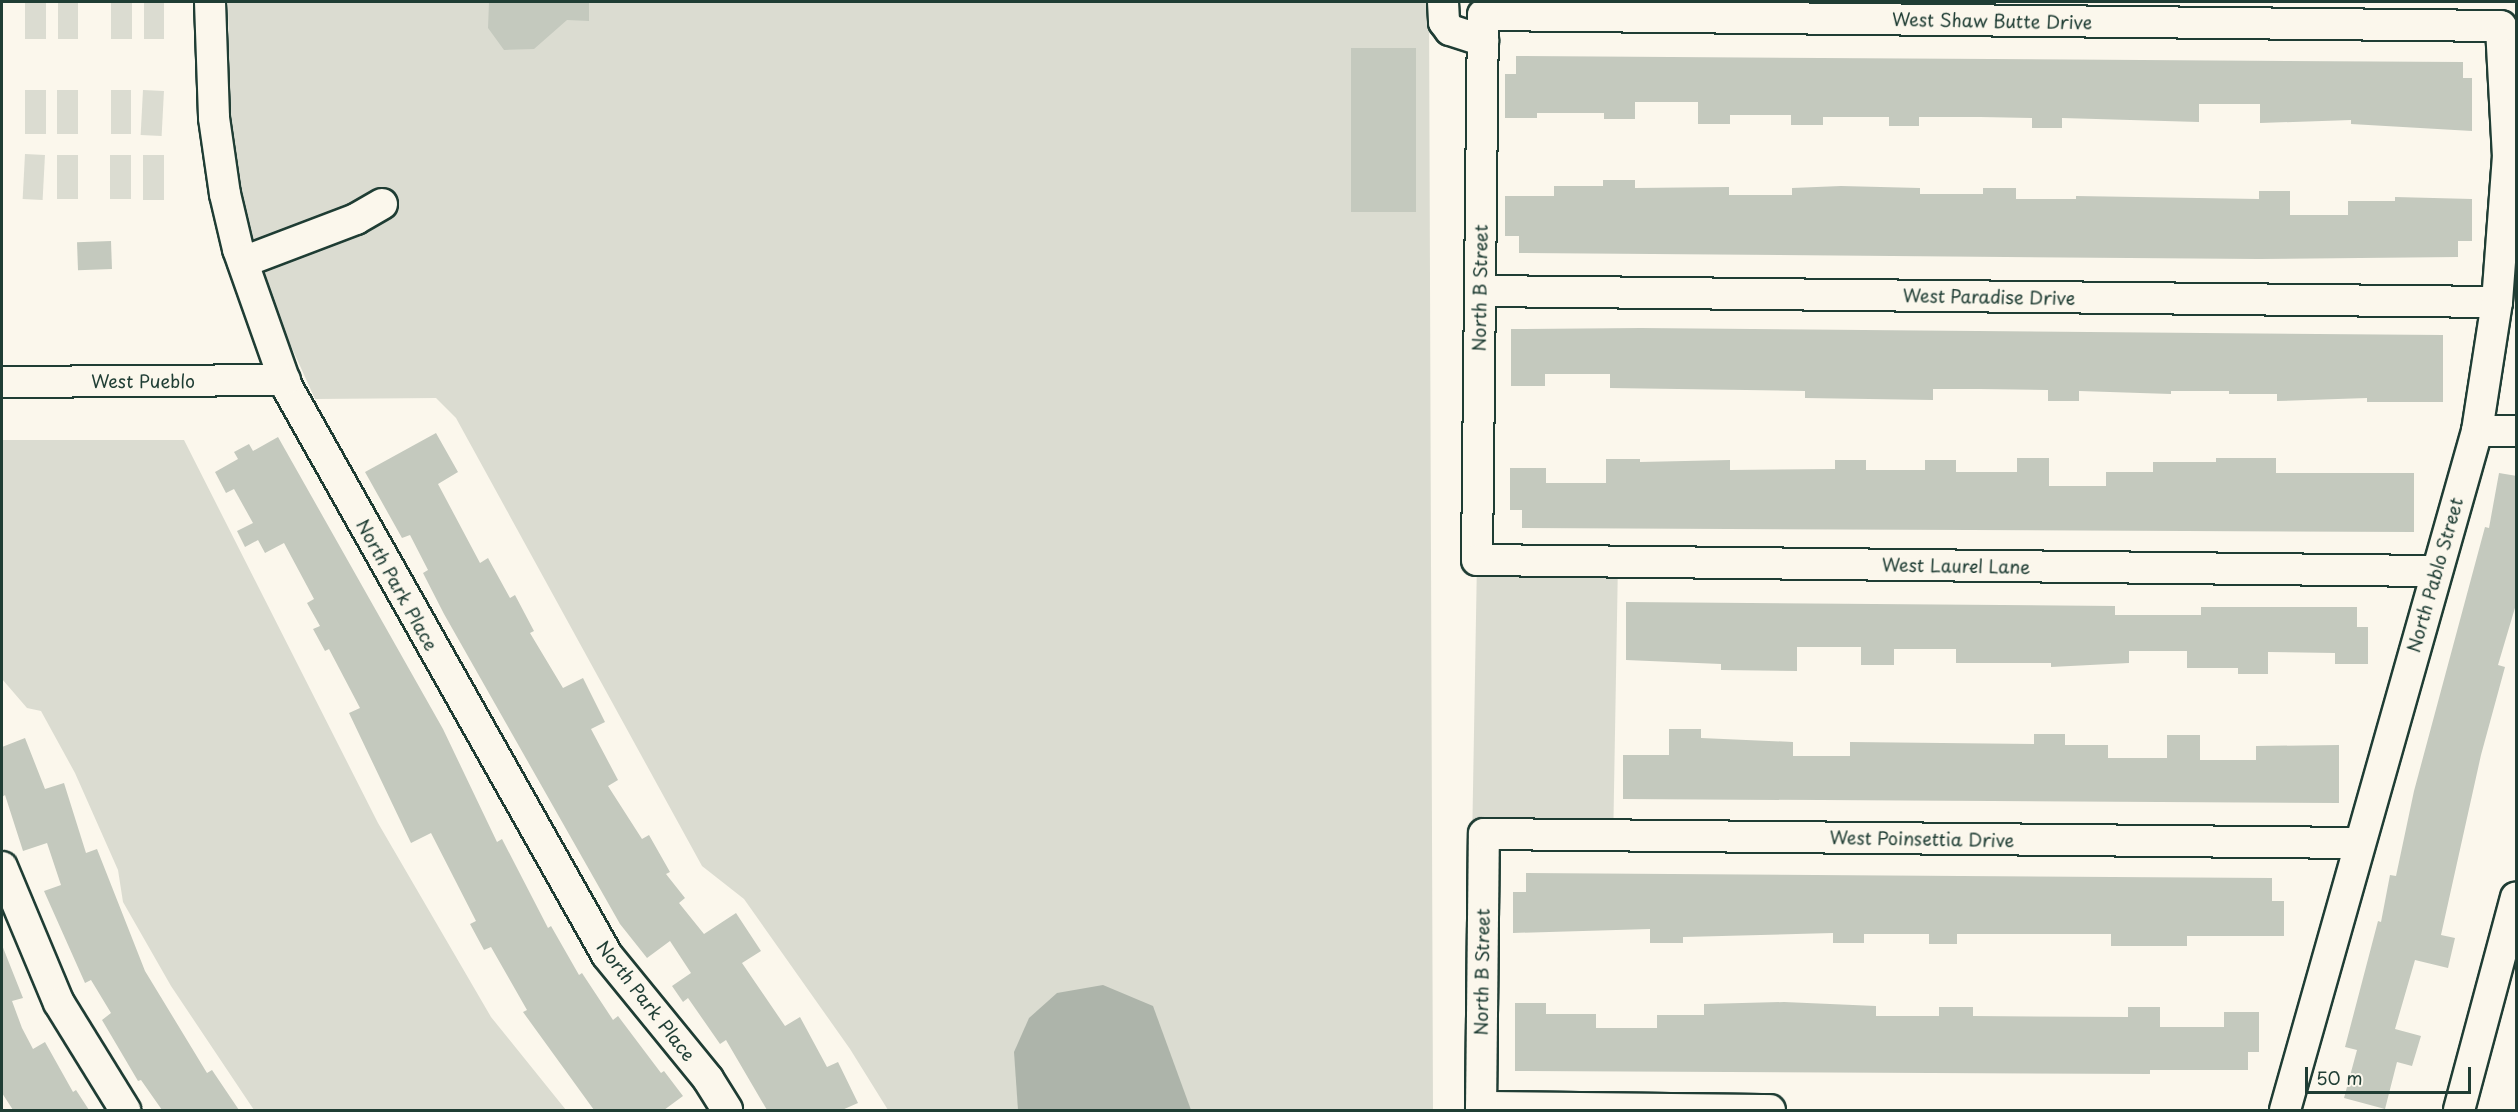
<!DOCTYPE html>
<html>
<head>
<meta charset="utf-8">
<style>
	body { margin:0 }
	#map { position:relative; width:2518px; height:1112px; overflow:hidden; background:#fbf7ec; font-family:"Playpen Sans",sans-serif }
	div>[style] { position:absolute }
	[style*='--x'] { left:calc(var(--x)*1px); top:calc(var(--y)*1px); width:calc(var(--w)*1px); rotate:calc(var(--a)*1deg) }
	.green>* { inset:0; background:#dbdcd1; transform-origin:0 0 }
	.water>* { inset:0; background:#adb4aa }
	.building>* { inset:0; background:#c4c9be; transform-origin:0 0 }
	.roads { filter:drop-shadow(2px 0 #1f3d34) drop-shadow(-2px 0 #1f3d34) drop-shadow(0 2px #1f3d34) drop-shadow(0 -2px #1f3d34) }
	.minor>* { height:30px; margin:-15px; padding:0 15px; transform-origin:15px; border-radius:15px; background:#fbf7ec }
	span { translate:-50% -50%; white-space:nowrap; text-align:center; line-height:1.15; -webkit-text-stroke:6px #fbf7ec; paint-order:stroke }
	.street-label { font-size:18px; color:#1f3d34 }
	.frame { position:absolute; inset:0; border:3px solid #1f3d34; pointer-events:none }
	.scale { position:absolute; left:2305px; top:1067px; width:166px; height:27px; box-sizing:border-box; border:3px solid #1f3d34; border-top:0; padding-left:8px; font-size:18px; line-height:21px; white-space:nowrap; color:#1f3d34; -webkit-text-stroke:4px #fbf7ec; paint-order:stroke }
</style>
</head>
<body>
<div id="map">
	<div class="green">
		<div style="left:25px;top:2px;width:21px;height:37px"></div>
		<div style="left:58px;top:2px;width:20px;height:37px"></div>
		<div style="left:111px;top:2px;width:21px;height:37px"></div>
		<div style="left:144px;top:2px;width:20px;height:37px"></div>
		<div style="clip-path:polygon(228px 2px,1429px 2px,1433px 1110px,888px 1110px,850px 1049px,744px 899px,702px 866px,456px 418px,436px 398px,315px 399px,267px 293px,246px 218px,230px 109px)"></div>
		<div style="left:25px;top:90px;width:21px;height:44px"></div>
		<div style="left:57px;top:90px;width:21px;height:44px"></div>
		<div style="left:111px;top:90px;width:20px;height:44px"></div>
		<div style="left:143px;top:90px;width:21px;height:45px;rotate:3deg"></div>
		<div style="left:25px;top:154px;width:20px;height:45px;rotate:3deg"></div>
		<div style="left:57px;top:155px;width:21px;height:44px"></div>
		<div style="left:110px;top:155px;width:21px;height:44px"></div>
		<div style="left:143px;top:155px;width:21px;height:45px"></div>
		<div style="clip-path:polygon(2px 440px,184px 440px,378px 823px,491px 1017px,566px 1110px,254px 1110px,171px 986px,123px 902px,118px 870px,75px 773px,41px 711px,27px 708px,2px 679px)"></div>
		<div style="left:1477px;top:560px;width:141px;height:274px;rotate:1deg"></div>
	</div>
	<div class="water">
		<div style="clip-path:polygon(1103px 985px,1153px 1006px,1191px 1110px,1018px 1110px,1014px 1052px,1029px 1018px,1057px 993px)"></div>
	</div>
	<div class="building">
		<div style="clip-path:polygon(489px 2px,589px 2px,589px 21px,567px 20px,534px 49px,504px 50px,488px 28px)"></div>
		<div style="left:1351px;top:48px;width:65px;height:164px"></div>
		<div style="clip-path:polygon(1516px 56px,2463px 62px,2463px 78px,2472px 78px,2472px 131px,2351px 124px,2351px 120px,2260px 123px,2260px 104px,2199px 104px,2199px 122px,2062px 118px,2062px 128px,2032px 128px,2032px 118px,1980px 117px,1919px 117px,1919px 126px,1889px 126px,1889px 117px,1823px 117px,1823px 125px,1791px 125px,1791px 115px,1730px 115px,1730px 124px,1698px 124px,1698px 102px,1635px 102px,1635px 119px,1604px 119px,1604px 113px,1537px 113px,1537px 118px,1505px 118px,1505px 74px,1516px 74px)"></div>
		<div style="clip-path:polygon(1603px 180px,1635px 180px,1635px 188px,1729px 187px,1729px 195px,1792px 195px,1792px 188px,1841px 186px,1920px 188px,1920px 194px,1983px 194px,1983px 188px,2016px 188px,2016px 199px,2076px 199px,2076px 196px,2259px 199px,2259px 191px,2290px 191px,2290px 215px,2348px 215px,2348px 201px,2395px 201px,2395px 197px,2472px 199px,2472px 241px,2458px 241px,2458px 257px,2259px 259px,1519px 253px,1519px 236px,1505px 236px,1505px 196px,1554px 196px,1554px 186px,1603px 186px)"></div>
		<div style="left:111px;top:241px;width:28px;height:34px;rotate:88deg"></div>
		<div style="clip-path:polygon(1641px 328px,2443px 335px,2443px 402px,2367px 402px,2367px 398px,2277px 401px,2277px 394px,2229px 394px,2229px 391px,2171px 391px,2171px 394px,2079px 391px,2079px 401px,2048px 401px,2048px 390px,1980px 389px,1933px 389px,1933px 400px,1805px 398px,1805px 391px,1610px 388px,1610px 374px,1545px 374px,1545px 386px,1511px 386px,1511px 329px)"></div>
		<div style="clip-path:polygon(436px 433px,458px 472px,438px 484px,480px 563px,488px 558px,510px 598px,515px 595px,534px 631px,530px 633px,563px 688px,583px 678px,605px 722px,591px 729px,618px 780px,608px 786px,642px 839px,649px 835px,670px 872px,666px 874px,685px 898px,679px 903px,704px 934px,736px 913px,761px 951px,742px 963px,785px 1026px,800px 1017px,827px 1067px,838px 1062px,858px 1103px,842px 1110px,767px 1110px,726px 1040px,720px 1044px,688px 998px,683px 1002px,672px 986px,691px 973px,670px 941px,647px 958px,620px 924px,444px 614px,423px 573px,428px 570px,410px 535px,402px 538px,365px 472px)"></div>
		<div style="clip-path:polygon(278px 437px,443px 729px,497px 842px,502px 839px,548px 928px,551px 926px,579px 975px,582px 973px,613px 1020px,618px 1016px,661px 1073px,664px 1071px,683px 1096px,664px 1110px,594px 1110px,523px 1012px,527px 1010px,491px 947px,484px 950px,470px 924px,476px 921px,431px 833px,411px 843px,349px 713px,360px 708px,329px 649px,325px 651px,313px 629px,320px 626px,307px 603px,314px 599px,284px 543px,265px 553px,258px 540px,245px 547px,237px 531px,253px 523px,234px 489px,226px 493px,215px 472px,238px 459px,234px 452px,249px 444px,253px 451px)"></div>
		<div style="clip-path:polygon(2017px 458px,2049px 458px,2049px 486px,2106px 486px,2106px 472px,2153px 472px,2153px 462px,2216px 462px,2216px 458px,2276px 458px,2276px 473px,2414px 473px,2414px 532px,1522px 528px,1522px 510px,1510px 510px,1510px 468px,1546px 468px,1546px 483px,1606px 483px,1606px 459px,1640px 459px,1640px 462px,1730px 460px,1730px 470px,1835px 469px,1835px 460px,1866px 460px,1866px 470px,1925px 470px,1925px 460px,1956px 460px,1956px 472px,2017px 472px)"></div>
		<div style="clip-path:polygon(2499px 473px,2517px 476px,2517px 601px,2498px 665px,2505px 667px,2481px 755px,2441px 935px,2455px 938px,2448px 968px,2415px 960px,2395px 1029px,2421px 1036px,2412px 1066px,2397px 1062px,2385px 1109px,2344px 1098px,2357px 1050px,2345px 1047px,2378px 921px,2381px 922px,2390px 875px,2396px 876px,2414px 791px,2485px 527px,2489px 528px)"></div>
		<div style="clip-path:polygon(1626px 602px,2115px 606px,2115px 615px,2201px 615px,2201px 607px,2357px 607px,2357px 627px,2368px 627px,2368px 664px,2335px 664px,2335px 653px,2268px 652px,2268px 674px,2238px 674px,2238px 668px,2187px 668px,2187px 651px,2129px 651px,2129px 663px,2051px 667px,2051px 663px,1956px 663px,1956px 649px,1894px 649px,1894px 665px,1861px 665px,1861px 647px,1797px 647px,1797px 671px,1721px 670px,1721px 664px,1626px 660px)"></div>
		<div style="clip-path:polygon(1669px 729px,1701px 729px,1701px 738px,1793px 742px,1793px 756px,1850px 756px,1850px 742px,2034px 744px,2034px 734px,2065px 734px,2065px 745px,2108px 745px,2108px 758px,2167px 758px,2167px 735px,2200px 735px,2200px 760px,2256px 760px,2256px 746px,2339px 745px,2339px 803px,1623px 799px,1623px 755px,1669px 755px)"></div>
		<div style="clip-path:polygon(25px 738px,45px 789px,64px 783px,86px 853px,97px 849px,145px 971px,207px 1073px,212px 1070px,239px 1110px,162px 1110px,141px 1080px,138px 1081px,102px 1020px,111px 1013px,91px 980px,85px 983px,44px 891px,61px 885px,47px 843px,23px 851px,5px 795px,2px 797px,2px 747px)"></div>
		<div style="clip-path:polygon(1526px 873px,2272px 878px,2272px 901px,2284px 901px,2284px 936px,2187px 936px,2187px 946px,2111px 946px,2111px 934px,1957px 934px,1957px 944px,1929px 944px,1929px 934px,1864px 934px,1864px 943px,1833px 943px,1833px 933px,1683px 937px,1683px 943px,1650px 943px,1650px 929px,1513px 933px,1513px 892px,1526px 892px)"></div>
		<div style="clip-path:polygon(2px 945px,23px 998px,12px 1001px,22px 1028px,33px 1049px,45px 1042px,73px 1092px,76px 1090px,89px 1110px,13px 1110px,2px 1093px)"></div>
		<div style="clip-path:polygon(1784px 1002px,1876px 1006px,1876px 1016px,1939px 1016px,1939px 1007px,1973px 1007px,1973px 1016px,2128px 1017px,2128px 1007px,2160px 1007px,2160px 1027px,2224px 1027px,2224px 1012px,2259px 1012px,2259px 1052px,2248px 1052px,2248px 1070px,2150px 1070px,2150px 1074px,1515px 1071px,1515px 1003px,1546px 1003px,1546px 1014px,1596px 1014px,1596px 1028px,1657px 1028px,1657px 1015px,1704px 1015px,1704px 1004px)"></div>
	</div>
	<div class="roads">
		<div class="minor">
			<div style="--x:210;--y:2;--w:116;--a:88"></div>
			<div style="--x:214;--y:118;--w:77;--a:81.8"></div>
			<div style="--x:225;--y:194;--w:57;--a:76.7"></div>
			<div style="--x:238;--y:249;--w:146;--a:70.5"></div>
			<div style="--x:287;--y:387;--w:652;--a:60.6"></div>
			<div style="--x:607;--y:955;--w:160;--a:50.8"></div>
			<div style="--x:708;--y:1079;--w:36;--a:58"></div>
			<div style="--x:1443;--y:2;--w:20;--a:87"></div>
			<div style="--x:1444;--y:22;--w:10;--a:53"></div>
			<div style="--x:1450;--y:30;--w:35;--a:18"></div>
			<div style="--x:243;--y:262;--w:121;--a:-20.8"></div>
			<div style="--x:356;--y:219;--w:30;--a:-30"></div>
			<div style="--x:1480;--y:291;--w:1017;--a:0.62"></div>
			<div style="--x:2;--y:382;--w:283;--a:-0.4"></div>
			<div style="--x:2477;--y:431;--w:39;--a:0"></div>
			<div style="--x:2;--y:867;--w:147;--a:67.3"></div>
			<div style="--x:59;--y:1003;--w:126;--a:58.3"></div>
			<div style="--x:1481;--y:1107;--w:289;--a:0.6"></div>
			<div style="--x:1481;--y:1110;--w:276;--a:-89.4"></div>
			<div style="--x:1484;--y:834;--w:875;--a:0.59"></div>
			<div style="--x:2285;--y:1110;--w:706;--a:-74.21"></div>
			<div style="--x:2477;--y:431;--w:131;--a:-81.2"></div>
			<div style="--x:2497;--y:302;--w:145;--a:-85.7"></div>
			<div style="--x:2508;--y:157;--w:131;--a:-93.1"></div>
			<div style="--x:2501;--y:26;--w:1018;--a:-179.38"></div>
			<div style="--x:1483;--y:15;--w:545;--a:90.63"></div>
			<div style="--x:1477;--y:560;--w:958;--a:0.66"></div>
			<div style="--x:2459;--y:1110;--w:220;--a:-75"></div>
		</div>
	</div>
	<div class="street-label">
		<span style="left:1992px;top:21px;rotate:1deg">West Shaw Butte Drive</span>
		<span style="left:1480px;top:288px;rotate:-89deg">North B Street</span>
		<span style="left:1989px;top:297px;rotate:1deg">West Paradise Drive</span>
		<span style="left:143px;top:381px">West Pueblo</span>
		<span style="left:1956px;top:566px;rotate:1deg">West Laurel Lane</span>
		<span style="left:2435px;top:575px;rotate:-74deg">North Pablo Street</span>
		<span style="left:397px;top:585px;rotate:61deg">North Park Place</span>
		<span style="left:1922px;top:839px;rotate:1deg">West Poinsettia Drive</span>
		<span style="left:1482px;top:972px;rotate:-89deg">North B Street</span>
		<span style="left:646px;top:1001px;rotate:52deg">North Park Place</span>
	</div>
	<div class="frame"></div>
	<div class="scale">50 m</div>
</div>
</body>
</html>
